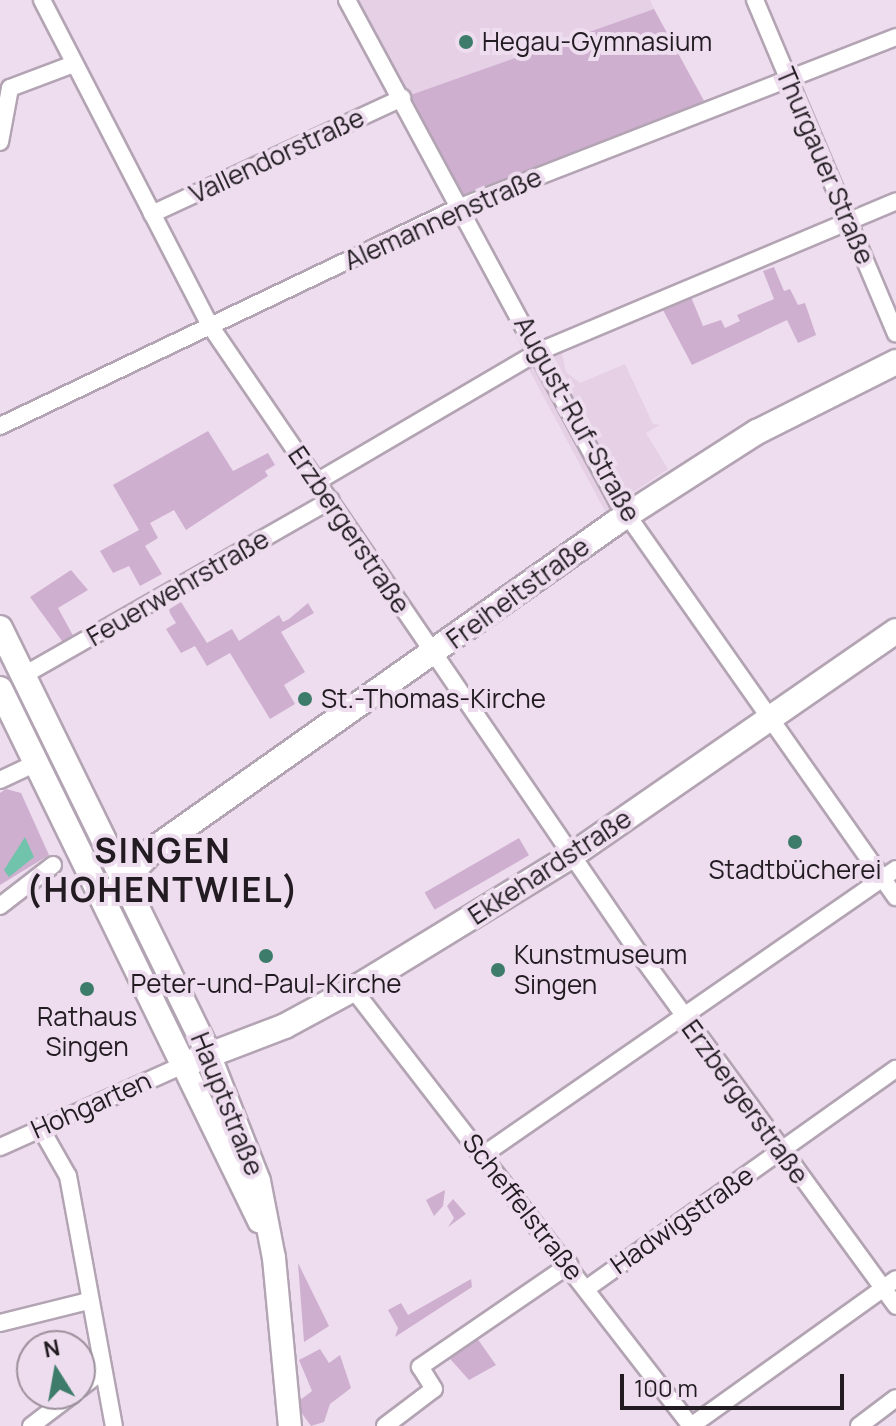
<!DOCTYPE html>
<html>
<head>
<meta charset="utf-8">
<style>
	body { margin:0 }
	#map { position:relative; width:896px; height:1426px; overflow:hidden; background:#ede; font-family:Manrope,sans-serif }
	div>[style] { position:absolute }
	[style*='--x'] { left:calc(var(--x)*1px); top:calc(var(--y)*1px); width:calc(var(--w)*1px); rotate:calc(var(--a)*1deg) }
	.built>* { inset:0; background:#e5d0e6 }
	.green>* { inset:0; background:#ceafcf; transform-origin:0 0 }
	.water>* { inset:0; background:#72c3ab }
	.roads { filter:drop-shadow(2px 0 #b3a4b3) drop-shadow(-2px 0 #b3a4b3) drop-shadow(0 2px #b3a4b3) drop-shadow(0 -2px #b3a4b3) }
	.street>* { height:16px; margin:-8px; padding:0 8px; transform-origin:8px; border-radius:8px; background:#fff }
	.secondary>* { height:22px; margin:-11px; padding:0 11px; transform-origin:11px; border-radius:11px; background:#fff }
	.primary>* { height:24px; margin:-12px; padding:0 12px; transform-origin:12px; border-radius:12px; background:#fff }
	.dots>* { width:22px; height:22px; translate:-50% -50%; box-sizing:border-box; border:4px solid #ede; border-radius:50% }
	span { translate:-50% -50%; white-space:nowrap; text-align:center; line-height:1.15; -webkit-text-stroke:8px #ede; paint-order:stroke }
	.poi-label { font-size:26px; color:#221c22 }
	.left { translate:0 -50%; text-align:left }
	.street-label { font-size:26px; color:#221c22 }
	.district-label { font-size:34px; color:#221c22; font-weight:700; letter-spacing:2px }
	.north { position:absolute; left:16px; top:1330px; width:80px; height:80px; box-sizing:border-box; background:#ede; border:2px solid #9c909c; border-radius:50%; rotate:349deg; font-size:22px; font-weight:700; line-height:32px; text-align:center; color:#221c22 }
	.north::after { content:''; display:block; margin:auto; width:28px; height:36px; background:#3d7c6a; clip-path:polygon(50% 0,100% 100%,50% 72%,0 100%) }
	.scale { position:absolute; left:620px; top:1374px; width:224px; height:36px; box-sizing:border-box; border:4px solid #221c22; border-top:0; padding-left:10px; font-size:24px; line-height:28px; white-space:nowrap; color:#221c22; -webkit-text-stroke:6px #ede; paint-order:stroke }
</style>
</head>
<body>
<div id="map">
	<div class="built">
		<div style="clip-path:polygon(347px 0,650px 0,654px 9px,402px 98px)"></div>
		<div style="clip-path:polygon(561px 349px,566px 372px,580px 383px,625px 364px,653px 424px,660px 425px,646px 433px,668px 469px,605px 511px,527px 366px)"></div>
	</div>
	<div class="green">
		<div style="clip-path:polygon(654px 9px,709px 110px,460px 207px,402px 98px)"></div>
		<div style="clip-path:polygon(774px 267px,784px 291px,790px 289px,798px 305px,805px 303px,816px 335px,798px 343px,787px 320px,692px 365px,663px 310px,691px 297px,703px 326px,721px 320px,725px 328px,740px 321px,737px 315px,774px 299px,763px 271px)"></div>
		<div style="clip-path:polygon(208px 431px,233px 471px,268px 453px,275px 465px,265px 471px,268px 476px,186px 530px,174px 510px,150px 523px,158px 538px,145px 546px,162px 574px,140px 586px,129px 566px,113px 573px,100px 551px,139px 530px,113px 485px)"></div>
		<div style="clip-path:polygon(71px 570px,88px 590px,58px 608px,76px 641px,65px 645px,30px 597px)"></div>
		<div style="clip-path:polygon(181px 602px,207px 643px,232px 629px,239px 641px,279px 615px,283px 622px,289px 619px,308px 603px,314px 613px,281px 632px,305px 672px,284px 685px,295px 704px,270px 719px,230px 653px,207px 666px,195px 646px,181px 653px,166px 629px,176px 623px,168px 610px)"></div>
		<div style="clip-path:polygon(6px 789px,21px 793px,49px 855px,0 885px,0 793px)"></div>
		<div style="left:519px;top:838px;width:20px;height:109px;rotate:60deg"></div>
		<div style="clip-path:polygon(445px 1190px,443px 1206px,434px 1216px,426px 1200px)"></div>
		<div style="clip-path:polygon(453px 1199px,466px 1214px,448px 1227px,454px 1218px,447px 1206px)"></div>
		<div style="clip-path:polygon(298px 1263px,329px 1326px,304px 1342px)"></div>
		<div style="clip-path:polygon(471px 1279px,472px 1287px,395px 1337px,398px 1328px,388px 1310px,401px 1303px,408px 1315px)"></div>
		<div style="clip-path:polygon(472px 1331px,496px 1365px,469px 1380px,443px 1351px)"></div>
		<div style="clip-path:polygon(320px 1349px,329px 1363px,340px 1355px,351px 1388px,330px 1404px,324px 1422px,311px 1426px,295px 1404px,312px 1391px,299px 1360px)"></div>
	</div>
	<div class="water">
		<div style="clip-path:polygon(25px 837px,34px 857px,9px 877px,4px 870px)"></div>
	</div>
	<div class="roads">
		<div class="street">
			<div style="--x:42;--y:0;--w:368;--a:62.7"></div>
			<div style="--x:211;--y:327;--w:757;--a:55.66"></div>
			<div style="--x:638;--y:952;--w:438;--a:53.9"></div>
			<div style="--x:347;--y:0;--w:570;--a:61.64"></div>
			<div style="--x:618;--y:502;--w:483;--a:54.9"></div>
			<div style="--x:755;--y:0;--w:362;--a:67.1"></div>
			<div style="--x:0;--y:142;--w:55;--a:-79.5"></div>
			<div style="--x:10;--y:88;--w:68;--a:-20.6"></div>
			<div style="--x:152;--y:214;--w:276;--a:-24.9"></div>
			<div style="--x:0;--y:426;--w:509;--a:-25.46"></div>
			<div style="--x:460;--y:207;--w:468;--a:-21.3"></div>
			<div style="--x:318;--y:481;--w:257;--a:-30.4"></div>
			<div style="--x:540;--y:351;--w:386;--a:-22.8"></div>
			<div style="--x:24;--y:675;--w:353;--a:-29.7"></div>
			<div style="--x:0;--y:780;--w:40;--a:-25"></div>
			<div style="--x:0;--y:906;--w:67;--a:-37.7"></div>
			<div style="--x:353;--y:989;--w:552;--a:52.28"></div>
			<div style="--x:40;--y:1127;--w:56;--a:60.3"></div>
			<div style="--x:68;--y:1176;--w:254;--a:79.6"></div>
			<div style="--x:0;--y:1147;--w:201;--a:-24.1"></div>
			<div style="--x:483;--y:1155;--w:502;--a:-34.7"></div>
			<div style="--x:586;--y:1289;--w:380;--a:-35.4"></div>
			<div style="--x:0;--y:1323;--w:91;--a:-14"></div>
			<div style="--x:80;--y:1388;--w:26;--a:-37"></div>
			<div style="--x:31;--y:1426;--w:53;--a:-37.3"></div>
			<div style="--x:385;--y:1426;--w:61;--a:-37.1"></div>
			<div style="--x:434;--y:1389;--w:26;--a:-122"></div>
			<div style="--x:420;--y:1367;--w:181;--a:-34.4"></div>
			<div style="--x:691;--y:1426;--w:252;--a:-35.6"></div>
			<div style="--x:859;--y:1426;--w:46;--a:-37.1"></div>
		</div>
		<div class="secondary">
			<div style="--x:209;--y:1054;--w:136;--a:68.5"></div>
			<div style="--x:259;--y:1181;--w:78;--a:79"></div>
			<div style="--x:274;--y:1258;--w:169;--a:84.6"></div>
			<div style="--x:183;--y:1065;--w:174;--a:64"></div>
		</div>
		<div class="primary">
			<div style="--x:0;--y:628;--w:475;--a:63.9"></div>
			<div style="--x:0;--y:689;--w:418;--a:64"></div>
			<div style="--x:183;--y:1065;--w:109;--a:-20.9"></div>
			<div style="--x:285;--y:1026;--w:84;--a:-28.4"></div>
			<div style="--x:359;--y:986;--w:249;--a:-31.5"></div>
			<div style="--x:571;--y:856;--w:395;--a:-34.7"></div>
			<div style="--x:104;--y:901;--w:74;--a:-46.1"></div>
			<div style="--x:155;--y:848;--w:563;--a:-35.24"></div>
			<div style="--x:615;--y:523;--w:169;--a:-32.7"></div>
			<div style="--x:757;--y:432;--w:156;--a:-26.7"></div>
		</div>
	</div>
	<div class="dots">
		<div style="left:466px;top:42px;background:#3d7c6a"></div>
		<div style="left:305px;top:699px;background:#3d7c6a"></div>
		<div style="left:795px;top:842px;background:#3d7c6a"></div>
		<div style="left:266px;top:956px;background:#3d7c6a"></div>
		<div style="left:498px;top:970px;background:#3d7c6a"></div>
		<div style="left:87px;top:989px;background:#3d7c6a"></div>
	</div>
	<div class="poi-label">
		<span class="left" style="left:482px;top:42px">Hegau-Gymnasium</span>
		<span class="left" style="left:321px;top:699px">St.-Thomas-Kirche</span>
		<span style="left:795px;top:870px">Stadtbücherei</span>
		<span class="left" style="left:514px;top:970px">Kunstmuseum<br>Singen</span>
		<span style="left:266px;top:984px">Peter-und-Paul-Kirche</span>
		<span style="left:87px;top:1032px">Rathaus<br>Singen</span>
	</div>
	<div class="street-label">
		<span style="left:277px;top:156px;rotate:-25deg">Vallendorstraße</span>
		<span style="left:825px;top:166px;rotate:67deg">Thurgauer Straße</span>
		<span style="left:443px;top:219px;rotate:-24deg">Alemannenstraße</span>
		<span style="left:577px;top:419px;rotate:61deg">August-Ruf-Straße</span>
		<span style="left:349px;top:530px;rotate:56deg">Erzbergerstraße</span>
		<span style="left:178px;top:588px;rotate:-30deg">Feuerwehrstraße</span>
		<span style="left:518px;top:593px;rotate:-36deg">Freiheitstraße</span>
		<span style="left:550px;top:867px;rotate:-33deg">Ekkehardstraße</span>
		<span style="left:745px;top:1102px;rotate:54deg">Erzbergerstraße</span>
		<span style="left:227px;top:1104px;rotate:68deg">Hauptstraße</span>
		<span style="left:91px;top:1105px;rotate:-24deg">Hohgarten</span>
		<span style="left:523px;top:1207px;rotate:52deg">Scheffelstraße</span>
		<span style="left:682px;top:1220px;rotate:-35deg">Hadwigstraße</span>
	</div>
	<div class="district-label">
		<span style="left:163px;top:870px">SINGEN<br>(HOHENTWIEL)</span>
	</div>
	<div class="north">N</div>
	<div class="scale">100 m</div>
</div>
</body>
</html>
